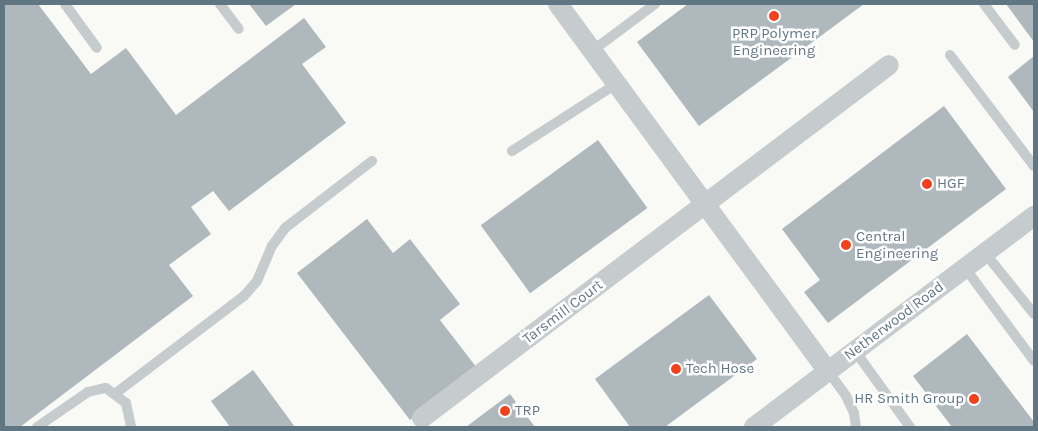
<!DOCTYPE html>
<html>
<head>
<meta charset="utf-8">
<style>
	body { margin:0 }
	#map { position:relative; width:1038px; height:431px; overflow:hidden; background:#f9f9f6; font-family:Karla,sans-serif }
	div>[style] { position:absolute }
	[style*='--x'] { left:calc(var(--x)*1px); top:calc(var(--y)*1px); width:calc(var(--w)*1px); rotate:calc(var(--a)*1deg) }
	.building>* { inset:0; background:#aeb8bd; transform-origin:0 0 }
	.service>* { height:10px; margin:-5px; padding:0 5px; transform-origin:5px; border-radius:5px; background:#c6cbce }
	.minor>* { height:20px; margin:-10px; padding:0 10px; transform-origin:10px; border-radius:10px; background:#c6cbce }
	.dots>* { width:14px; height:14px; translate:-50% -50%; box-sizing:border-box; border:2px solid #fff; border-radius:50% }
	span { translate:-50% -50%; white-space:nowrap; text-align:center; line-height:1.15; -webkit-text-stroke:5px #fff; paint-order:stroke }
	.poi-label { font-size:15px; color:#617683 }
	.left { translate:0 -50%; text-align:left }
	.right { translate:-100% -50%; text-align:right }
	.street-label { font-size:15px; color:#617683 }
	.frame { position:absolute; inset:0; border:5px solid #617683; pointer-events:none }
</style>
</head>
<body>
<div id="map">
	<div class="building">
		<div style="clip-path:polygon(4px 4px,38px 4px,91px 74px,126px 48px,176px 115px,304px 18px,326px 47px,302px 64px,346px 123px,229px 211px,213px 191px,191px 207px,211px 234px,169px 265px,193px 296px,20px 427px,4px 427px)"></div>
		<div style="clip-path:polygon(249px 4px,296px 4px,266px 26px)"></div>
		<div style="clip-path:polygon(688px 4px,864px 4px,699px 126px,637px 42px)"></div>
		<div style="clip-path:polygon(1006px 4px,1034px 4px,1034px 42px)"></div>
		<div style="clip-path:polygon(1034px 56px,1034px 112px,1008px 77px)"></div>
		<div style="clip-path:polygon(944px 106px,1006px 189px,828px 323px,804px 292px,820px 280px,782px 229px)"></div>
		<div style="left:598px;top:140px;width:84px;height:145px;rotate:54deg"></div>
		<div style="clip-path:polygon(367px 219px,393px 253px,410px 239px,460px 304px,440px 320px,477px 368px,410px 420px,297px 273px)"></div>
		<div style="clip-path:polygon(709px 295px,757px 359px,665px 427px,630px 427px,595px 379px)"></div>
		<div style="clip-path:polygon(967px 334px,1034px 422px,1034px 427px,952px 427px,913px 376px)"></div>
		<div style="clip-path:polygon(253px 370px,295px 427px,230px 427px,211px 401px)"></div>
		<div style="clip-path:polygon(510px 394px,535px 427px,466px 427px)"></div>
	</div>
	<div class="service">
		<div style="--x:65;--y:4;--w:54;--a:54"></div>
		<div style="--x:220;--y:4;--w:31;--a:53"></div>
		<div style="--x:984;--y:4;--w:51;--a:52.9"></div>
		<div style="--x:592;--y:51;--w:79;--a:-36.7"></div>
		<div style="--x:950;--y:55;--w:139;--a:52.9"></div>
		<div style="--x:512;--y:151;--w:124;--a:-32.8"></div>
		<div style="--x:985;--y:253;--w:78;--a:51.2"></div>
		<div style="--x:965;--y:268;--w:116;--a:53.4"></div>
		<div style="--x:855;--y:351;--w:94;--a:54.1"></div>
		<div style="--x:828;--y:371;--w:31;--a:54"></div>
		<div style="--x:846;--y:396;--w:19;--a:65"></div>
		<div style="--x:854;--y:413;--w:14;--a:82"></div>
		<div style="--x:116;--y:393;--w:161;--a:-37.2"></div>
		<div style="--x:244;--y:296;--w:20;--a:-49"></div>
		<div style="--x:257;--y:281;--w:38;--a:-67"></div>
		<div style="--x:272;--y:246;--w:22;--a:-54"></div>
		<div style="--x:285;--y:228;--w:110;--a:-37.6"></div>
		<div style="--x:37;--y:427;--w:62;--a:-34.5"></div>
		<div style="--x:88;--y:392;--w:18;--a:-13"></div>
		<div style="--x:106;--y:388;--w:25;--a:37"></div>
		<div style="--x:126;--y:403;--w:25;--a:78"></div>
	</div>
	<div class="minor">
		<div style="--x:558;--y:4;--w:456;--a:53.7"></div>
		<div style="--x:422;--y:418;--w:585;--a:-37.09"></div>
		<div style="--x:754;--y:427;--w:351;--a:-37"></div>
	</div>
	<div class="dots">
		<div style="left:774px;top:16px;background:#f2411c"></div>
		<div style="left:927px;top:184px;background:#f2411c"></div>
		<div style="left:846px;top:245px;background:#f2411c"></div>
		<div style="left:676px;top:369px;background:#f2411c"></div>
		<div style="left:974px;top:399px;background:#f2411c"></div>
		<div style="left:505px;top:411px;background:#f2411c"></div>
	</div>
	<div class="poi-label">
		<span style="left:774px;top:42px">PRP Polymer<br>Engineering</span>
		<span class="left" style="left:937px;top:184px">HGF</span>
		<span class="left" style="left:856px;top:245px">Central<br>Engineering</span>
		<span class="left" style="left:686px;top:369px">Tech Hose</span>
		<span class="right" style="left:964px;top:399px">HR Smith Group</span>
		<span class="left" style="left:515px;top:411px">TRP</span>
	</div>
	<div class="street-label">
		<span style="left:563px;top:312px;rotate:-37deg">Tarsmill Court</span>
		<span style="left:894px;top:321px;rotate:-37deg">Netherwood Road</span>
	</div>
	<div class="frame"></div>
</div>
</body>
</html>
